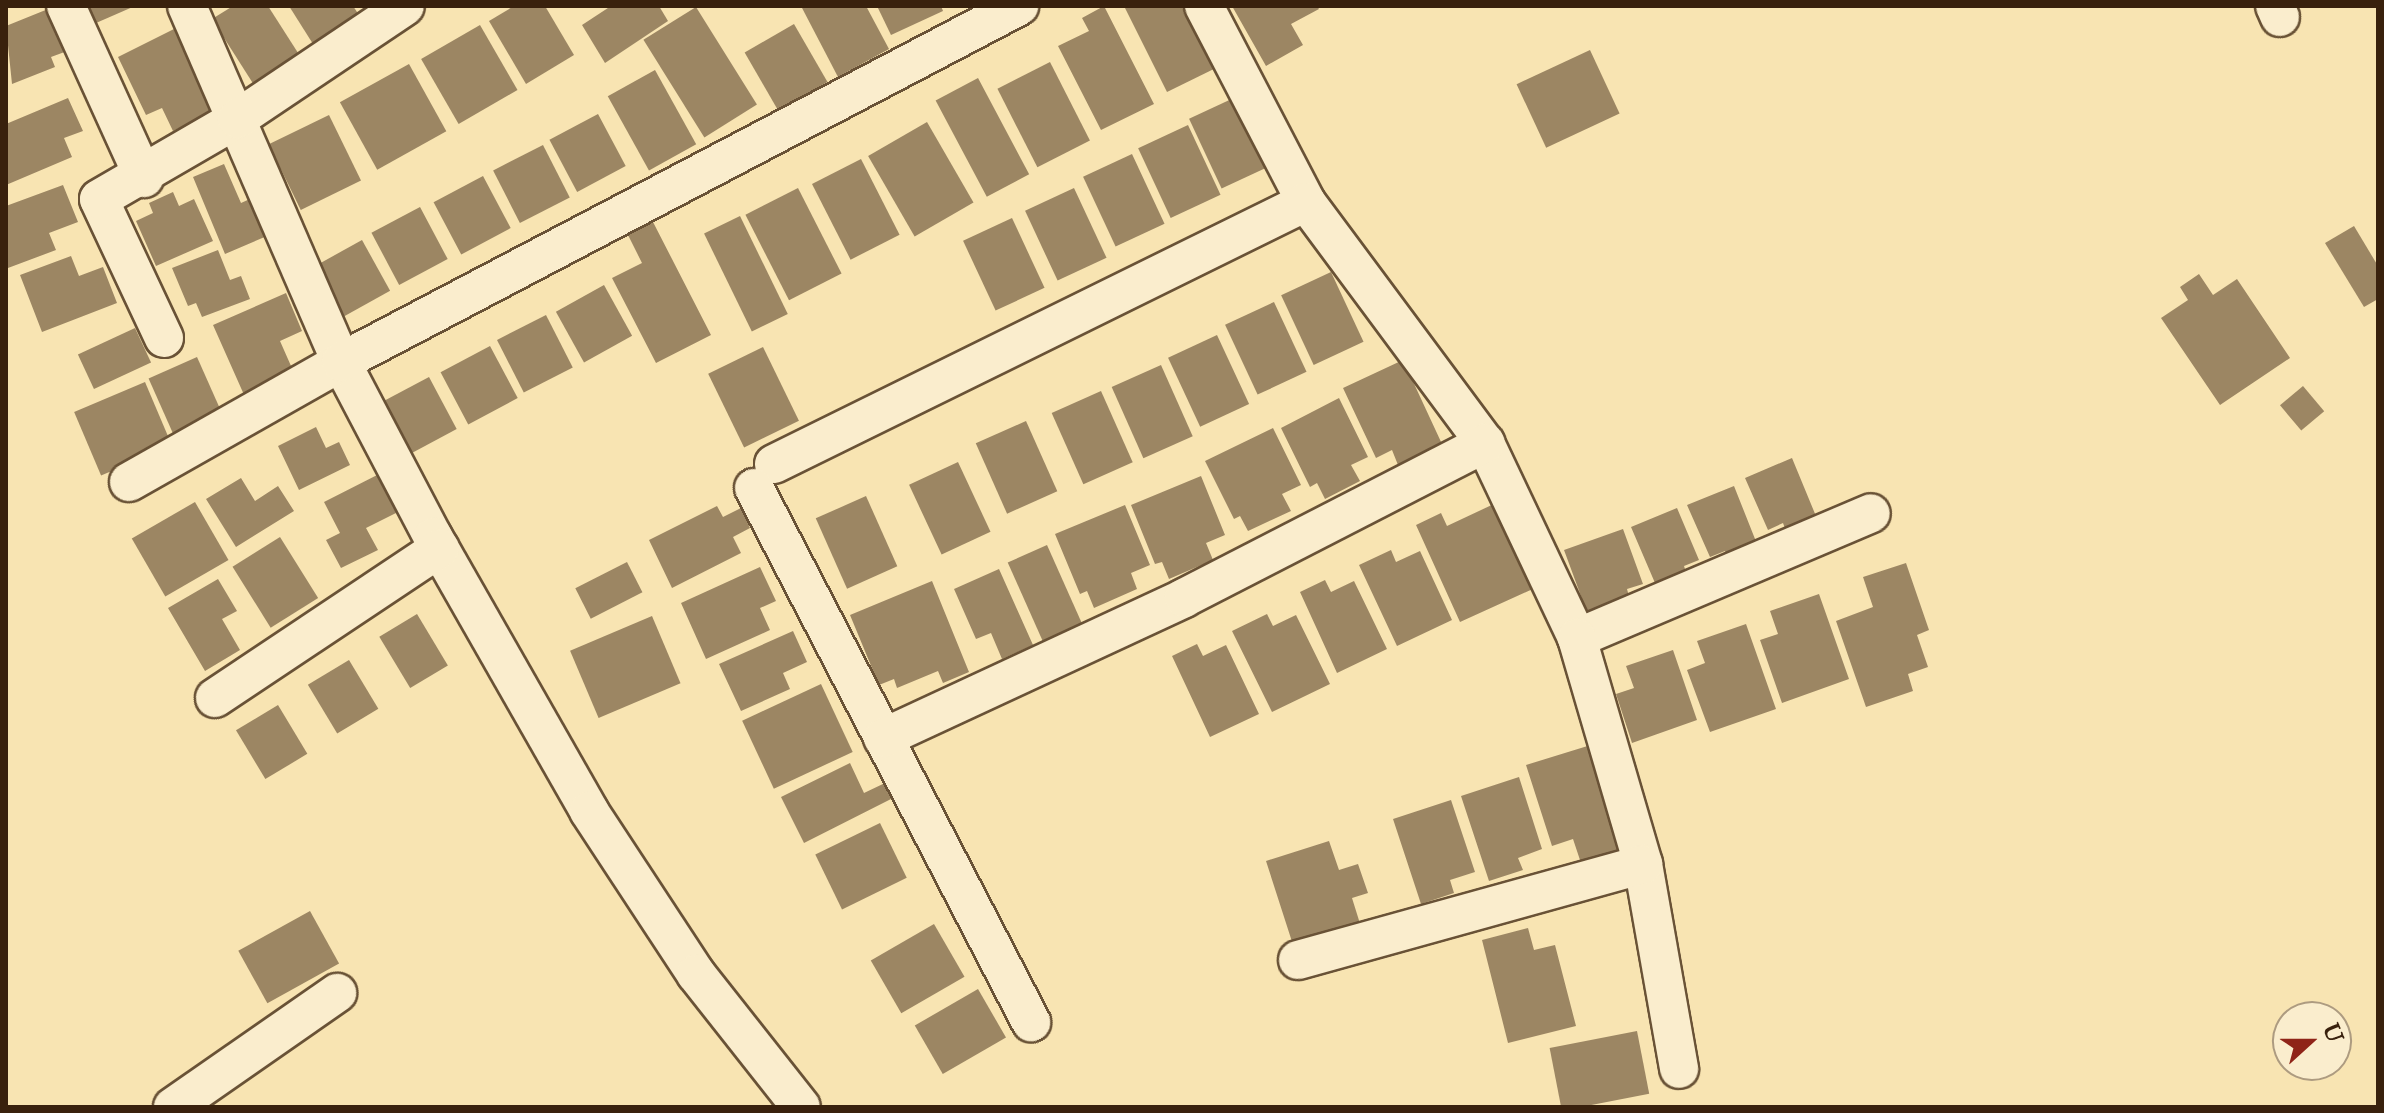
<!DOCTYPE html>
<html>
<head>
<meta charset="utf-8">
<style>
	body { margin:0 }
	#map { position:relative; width:2384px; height:1113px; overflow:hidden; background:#f8e4b2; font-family:"IM FELL Double Pica",serif }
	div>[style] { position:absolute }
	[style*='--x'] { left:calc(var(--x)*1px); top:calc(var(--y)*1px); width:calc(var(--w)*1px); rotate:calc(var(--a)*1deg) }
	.building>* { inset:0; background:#9c8663; transform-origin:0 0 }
	.roads { filter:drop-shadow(2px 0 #695236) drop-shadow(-2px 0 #695236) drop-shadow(0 2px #695236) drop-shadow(0 -2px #695236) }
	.street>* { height:38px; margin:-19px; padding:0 19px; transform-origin:19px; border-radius:19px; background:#faedcd }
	span { translate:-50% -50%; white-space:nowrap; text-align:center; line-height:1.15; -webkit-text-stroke:7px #faedcd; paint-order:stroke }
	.frame { position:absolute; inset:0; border:8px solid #39210d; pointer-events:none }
	.north { position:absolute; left:2272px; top:1001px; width:80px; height:80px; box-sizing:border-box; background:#faedcd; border:2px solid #ad9b80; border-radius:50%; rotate:69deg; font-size:22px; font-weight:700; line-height:32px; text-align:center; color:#39210d }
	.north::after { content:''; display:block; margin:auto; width:28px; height:36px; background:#8f2418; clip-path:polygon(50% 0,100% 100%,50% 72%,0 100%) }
</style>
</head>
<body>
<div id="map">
	<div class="building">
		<div style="clip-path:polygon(89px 6px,135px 6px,96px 23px)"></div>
		<div style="clip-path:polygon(233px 6px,268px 6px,300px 56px,254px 85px,212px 19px)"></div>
		<div style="clip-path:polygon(289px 6px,353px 6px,359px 15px,313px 44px)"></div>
		<div style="clip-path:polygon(514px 6px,545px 6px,574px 55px,526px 84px,489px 21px)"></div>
		<div style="clip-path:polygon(611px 6px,659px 6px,668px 21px,605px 63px,582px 25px)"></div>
		<div style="clip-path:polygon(801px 6px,866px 6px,889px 49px,838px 77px)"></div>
		<div style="clip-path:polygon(877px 6px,941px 6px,943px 11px,891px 35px)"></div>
		<div style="clip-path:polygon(1104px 6px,1154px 104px,1101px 130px,1058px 46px,1089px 31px,1082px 18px)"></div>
		<div style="clip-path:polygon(1124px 6px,1192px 6px,1222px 65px,1167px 92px)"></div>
		<div style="clip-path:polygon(1232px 6px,1317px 6px,1319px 9px,1291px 24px,1303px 45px,1266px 66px)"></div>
		<div style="clip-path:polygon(53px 7px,70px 50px,51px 57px,55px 67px,12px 84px,6px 26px)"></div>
		<div style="left:696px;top:7px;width:115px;height:62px;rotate:58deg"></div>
		<div style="left:794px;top:24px;width:67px;height:57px;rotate:60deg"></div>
		<div style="left:480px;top:25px;width:75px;height:68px;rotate:60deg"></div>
		<div style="clip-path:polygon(176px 28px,216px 110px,173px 131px,162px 108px,146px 115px,118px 57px)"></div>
		<div style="left:1590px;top:50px;width:70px;height:81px;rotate:65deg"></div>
		<div style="left:1050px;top:62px;width:88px;height:59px;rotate:63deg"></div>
		<div style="left:409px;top:64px;width:77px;height:79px;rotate:61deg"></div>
		<div style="left:655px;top:70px;width:85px;height:54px;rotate:61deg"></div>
		<div style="left:978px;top:78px;width:109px;height:48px;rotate:62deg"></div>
		<div style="left:1238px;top:96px;width:77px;height:54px;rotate:65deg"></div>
		<div style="clip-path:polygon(68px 98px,83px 131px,64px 138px,72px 157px,6px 185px,6px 124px)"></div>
		<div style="left:598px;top:114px;width:59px;height:55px;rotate:62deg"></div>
		<div style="left:329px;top:115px;width:73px;height:67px;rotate:64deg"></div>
		<div style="left:927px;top:122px;width:93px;height:68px;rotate:60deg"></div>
		<div style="left:1188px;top:125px;width:77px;height:55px;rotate:65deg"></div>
		<div style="left:543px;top:145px;width:59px;height:56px;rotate:63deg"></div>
		<div style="left:1132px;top:154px;width:77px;height:54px;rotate:65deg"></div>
		<div style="left:861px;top:159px;width:85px;height:55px;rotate:63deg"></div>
		<div style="clip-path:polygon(224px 164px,241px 203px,259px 195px,274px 233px,225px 254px,193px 177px)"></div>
		<div style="left:483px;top:176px;width:59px;height:56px;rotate:62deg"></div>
		<div style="clip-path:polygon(63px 185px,78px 222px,49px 233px,56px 250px,8px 268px,6px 206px)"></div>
		<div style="left:798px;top:188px;width:96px;height:59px;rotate:63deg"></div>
		<div style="left:1074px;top:188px;width:77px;height:54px;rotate:65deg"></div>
		<div style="clip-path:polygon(173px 192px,179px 206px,194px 199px,213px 241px,156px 266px,136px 221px,153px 213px,149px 203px)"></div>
		<div style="left:420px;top:207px;width:59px;height:55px;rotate:62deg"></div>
		<div style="left:740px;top:216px;width:109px;height:40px;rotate:64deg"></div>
		<div style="left:1012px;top:218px;width:77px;height:54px;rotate:65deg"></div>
		<div style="clip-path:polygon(653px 222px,711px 335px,656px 363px,612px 278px,642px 263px,628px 235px)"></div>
		<div style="clip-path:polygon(2354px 226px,2378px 266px,2378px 299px,2364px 307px,2325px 243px)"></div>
		<div style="left:362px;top:240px;width:58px;height:55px;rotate:61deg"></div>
		<div style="clip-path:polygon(218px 250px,230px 280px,241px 276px,250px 299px,202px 317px,196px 303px,188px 306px,172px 268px)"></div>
		<div style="clip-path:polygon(71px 256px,79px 276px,103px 267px,117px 303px,42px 332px,20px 275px)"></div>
		<div style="left:1331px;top:272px;width:77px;height:55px;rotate:65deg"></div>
		<div style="clip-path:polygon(2199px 274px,2213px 295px,2237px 279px,2290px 358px,2220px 405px,2161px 318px,2188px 300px,2180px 287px)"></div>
		<div style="left:604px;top:285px;width:58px;height:55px;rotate:61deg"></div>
		<div style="clip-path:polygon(286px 293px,302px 331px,280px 341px,295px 375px,245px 397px,213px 325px)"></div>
		<div style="left:1274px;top:302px;width:77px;height:54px;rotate:65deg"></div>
		<div style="left:546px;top:315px;width:59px;height:55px;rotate:63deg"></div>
		<div style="left:135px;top:328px;width:38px;height:63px;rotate:65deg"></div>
		<div style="left:1217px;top:335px;width:76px;height:54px;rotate:65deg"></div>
		<div style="left:490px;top:346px;width:59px;height:56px;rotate:62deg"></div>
		<div style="left:763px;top:347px;width:82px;height:61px;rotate:64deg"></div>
		<div style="left:197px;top:357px;width:62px;height:53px;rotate:66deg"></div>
		<div style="clip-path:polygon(1403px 360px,1442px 444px,1398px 465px,1392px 450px,1376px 458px,1343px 388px)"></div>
		<div style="left:1161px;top:365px;width:78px;height:54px;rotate:66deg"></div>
		<div style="left:429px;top:377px;width:59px;height:56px;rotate:62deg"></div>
		<div style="left:145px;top:382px;width:69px;height:77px;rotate:67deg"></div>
		<div style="left:2303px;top:386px;width:33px;height:30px;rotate:50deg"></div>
		<div style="left:1101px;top:391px;width:78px;height:54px;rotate:66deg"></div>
		<div style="clip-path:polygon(1339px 398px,1368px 457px,1351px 465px,1360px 481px,1325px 499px,1317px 483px,1310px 487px,1281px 428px)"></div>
		<div style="left:1026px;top:421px;width:77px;height:55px;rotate:66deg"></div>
		<div style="clip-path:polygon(316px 427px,326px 448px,339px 442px,350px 465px,299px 490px,278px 446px)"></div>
		<div style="clip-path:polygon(1273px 428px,1301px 485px,1282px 494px,1291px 511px,1248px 531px,1240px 516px,1234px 519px,1205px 461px)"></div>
		<div style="clip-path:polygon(1792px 458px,1818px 521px,1787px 534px,1783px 523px,1768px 530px,1745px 478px)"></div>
		<div style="left:958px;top:462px;width:77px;height:54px;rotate:65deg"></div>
		<div style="clip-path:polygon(387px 470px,406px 508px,366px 528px,378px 550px,341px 568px,326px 540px,340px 533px,324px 502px)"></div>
		<div style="clip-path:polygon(1201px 476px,1225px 535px,1206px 543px,1213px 560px,1169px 579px,1162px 562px,1155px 564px,1131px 505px)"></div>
		<div style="clip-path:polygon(241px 478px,255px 501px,278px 486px,294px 511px,236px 547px,206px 499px)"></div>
		<div style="clip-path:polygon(1734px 486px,1759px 549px,1729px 562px,1725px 551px,1710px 557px,1687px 505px)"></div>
		<div style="left:866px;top:496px;width:77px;height:55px;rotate:66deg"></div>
		<div style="left:195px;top:502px;width:67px;height:73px;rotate:60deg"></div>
		<div style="clip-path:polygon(1496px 503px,1535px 588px,1460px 622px,1416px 525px,1441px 513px,1447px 526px)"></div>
		<div style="clip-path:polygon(1125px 505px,1150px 565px,1131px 573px,1137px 589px,1094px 608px,1087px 591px,1080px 594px,1055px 534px)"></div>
		<div style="clip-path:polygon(717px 506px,723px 517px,741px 508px,750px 528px,733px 537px,741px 553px,672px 588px,649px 540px)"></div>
		<div style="clip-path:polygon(1677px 508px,1699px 560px,1684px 566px,1688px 578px,1658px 590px,1631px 527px)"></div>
		<div style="clip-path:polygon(1623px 529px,1643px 584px,1627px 589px,1630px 600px,1588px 615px,1564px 550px)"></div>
		<div style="left:280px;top:537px;width:72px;height:56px;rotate:58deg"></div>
		<div style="left:1047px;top:545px;width:86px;height:43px;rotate:66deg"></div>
		<div style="clip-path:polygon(1391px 550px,1396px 562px,1420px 551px,1452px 620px,1397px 646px,1359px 565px)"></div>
		<div style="left:627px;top:562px;width:34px;height:58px;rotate:63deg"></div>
		<div style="clip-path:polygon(1906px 563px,1929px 630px,1917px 635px,1928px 667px,1908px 674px,1913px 691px,1866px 707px,1836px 621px,1873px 607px,1863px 577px)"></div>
		<div style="clip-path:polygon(760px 567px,776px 601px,760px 608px,770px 630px,706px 659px,681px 603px)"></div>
		<div style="clip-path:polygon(999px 569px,1033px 645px,1002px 659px,991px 633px,976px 639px,954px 589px)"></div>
		<div style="clip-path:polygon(218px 579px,237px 611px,222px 619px,240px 650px,205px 671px,168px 608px)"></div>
		<div style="clip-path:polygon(1325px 580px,1331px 592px,1354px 581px,1387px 649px,1337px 673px,1300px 592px)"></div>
		<div style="clip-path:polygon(932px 581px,969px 672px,943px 683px,938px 671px,897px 688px,894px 679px,879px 685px,850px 615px)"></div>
		<div style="clip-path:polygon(1819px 594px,1849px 679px,1782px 703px,1760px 640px,1778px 634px,1770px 611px)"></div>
		<div style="left:417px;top:614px;width:60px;height:44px;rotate:59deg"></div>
		<div style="clip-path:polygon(1267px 614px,1273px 626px,1296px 615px,1330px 684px,1272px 712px,1232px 631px)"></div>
		<div style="left:652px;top:616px;width:73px;height:89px;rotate:67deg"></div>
		<div style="clip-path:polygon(1746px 624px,1776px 709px,1710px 732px,1687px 670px,1705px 663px,1697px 641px)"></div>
		<div style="clip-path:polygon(793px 631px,807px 662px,783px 673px,790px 689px,741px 711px,719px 664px)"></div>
		<div style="clip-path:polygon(1197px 644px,1203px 656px,1226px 645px,1259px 714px,1210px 737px,1172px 656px)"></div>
		<div style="clip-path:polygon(1673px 650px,1697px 720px,1632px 743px,1616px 694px,1634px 688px,1626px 666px)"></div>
		<div style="left:349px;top:660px;width:57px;height:48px;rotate:59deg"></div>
		<div style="left:821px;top:684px;width:75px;height:87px;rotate:65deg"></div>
		<div style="left:278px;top:705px;width:57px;height:49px;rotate:59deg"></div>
		<div style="clip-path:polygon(1594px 744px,1628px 852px,1582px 866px,1573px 839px,1552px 846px,1526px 765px)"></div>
		<div style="clip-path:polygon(850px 763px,864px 793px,885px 783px,893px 798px,804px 843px,781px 797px)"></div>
		<div style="clip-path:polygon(1519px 777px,1542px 849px,1518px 858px,1523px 870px,1489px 881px,1461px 796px)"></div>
		<div style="clip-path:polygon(1451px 800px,1475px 872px,1450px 880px,1454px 893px,1421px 904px,1393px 819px)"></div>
		<div style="left:880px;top:823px;width:61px;height:72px;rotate:64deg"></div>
		<div style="clip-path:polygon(1329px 841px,1339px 870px,1358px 864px,1368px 893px,1352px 898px,1362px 930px,1295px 951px,1266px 861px)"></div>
		<div style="left:310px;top:911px;width:60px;height:82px;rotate:61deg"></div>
		<div style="left:934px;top:924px;width:61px;height:73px;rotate:60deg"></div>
		<div style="clip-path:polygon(1528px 928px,1534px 950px,1555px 945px,1576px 1026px,1508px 1043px,1482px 940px)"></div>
		<div style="left:978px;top:989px;width:56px;height:73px;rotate:60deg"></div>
		<div style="left:1637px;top:1031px;width:64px;height:89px;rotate:79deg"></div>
	</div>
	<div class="roads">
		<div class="street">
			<div style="--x:66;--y:6;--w:189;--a:65.6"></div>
			<div style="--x:187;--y:6;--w:388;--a:66.6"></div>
			<div style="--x:341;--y:362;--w:198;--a:62.3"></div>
			<div style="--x:433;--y:537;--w:315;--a:60.3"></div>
			<div style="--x:589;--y:811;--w:195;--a:56.7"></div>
			<div style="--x:696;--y:974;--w:169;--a:51.7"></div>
			<div style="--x:1204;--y:6;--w:221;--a:62.5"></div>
			<div style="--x:1306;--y:202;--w:300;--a:53.4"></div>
			<div style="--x:1485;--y:443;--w:216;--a:64.7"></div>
			<div style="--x:1577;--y:638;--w:319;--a:-23"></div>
			<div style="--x:2275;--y:6;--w:12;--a:66"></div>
			<div style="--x:164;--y:338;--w:153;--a:-115.1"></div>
			<div style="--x:99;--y:199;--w:160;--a:-30.1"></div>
			<div style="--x:237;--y:119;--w:202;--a:-33.9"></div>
			<div style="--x:774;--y:464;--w:593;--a:-26.22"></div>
			<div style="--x:129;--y:482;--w:244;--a:-29.5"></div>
			<div style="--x:341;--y:362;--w:766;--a:-27.7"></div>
			<div style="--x:754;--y:488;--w:602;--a:62.58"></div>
			<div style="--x:1577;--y:638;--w:235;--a:73.7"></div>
			<div style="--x:1643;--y:864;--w:208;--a:80"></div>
			<div style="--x:215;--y:698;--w:270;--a:-33.7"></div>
			<div style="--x:883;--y:738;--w:332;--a:-24.9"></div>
			<div style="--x:1184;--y:598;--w:339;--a:-27.2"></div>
			<div style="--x:1298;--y:960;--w:358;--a:-15.5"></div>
			<div style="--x:173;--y:1107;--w:200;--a:-34.8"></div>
		</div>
	</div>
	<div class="frame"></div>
	<div class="north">U</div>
</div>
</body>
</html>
